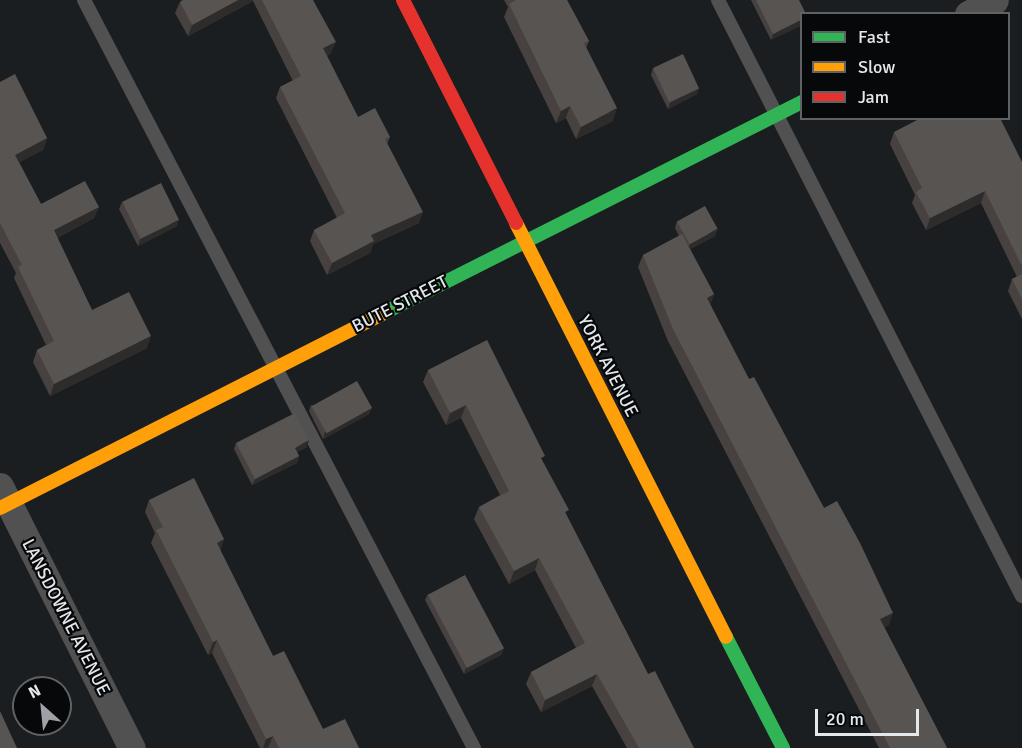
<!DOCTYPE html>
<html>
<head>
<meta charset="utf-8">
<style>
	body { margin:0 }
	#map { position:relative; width:1022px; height:748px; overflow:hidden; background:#1b1e21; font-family:Signika,sans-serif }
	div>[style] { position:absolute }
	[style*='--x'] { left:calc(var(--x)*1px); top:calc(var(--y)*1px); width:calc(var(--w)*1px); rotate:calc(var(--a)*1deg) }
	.lane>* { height:14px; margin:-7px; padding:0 7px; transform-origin:7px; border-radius:7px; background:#525151 }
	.street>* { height:27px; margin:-13.5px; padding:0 13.5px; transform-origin:13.5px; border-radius:13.5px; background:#525151 }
	.fast>* { height:14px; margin:-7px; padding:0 7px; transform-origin:7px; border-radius:7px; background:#30b455 }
	.slow>* { height:14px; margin:-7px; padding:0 7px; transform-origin:7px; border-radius:7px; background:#ff9f0a }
	.jam>* { height:14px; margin:-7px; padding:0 7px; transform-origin:7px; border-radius:7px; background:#e5322d }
	.wall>* { inset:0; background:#47423f }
	.shaded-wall>* { inset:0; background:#2e2c2b }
	.building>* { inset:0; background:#585452; transform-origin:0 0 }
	span { translate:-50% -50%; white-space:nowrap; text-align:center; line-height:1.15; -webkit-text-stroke:4.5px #06080a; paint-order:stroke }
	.street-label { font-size:18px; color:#e4e8ec }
	.legend { position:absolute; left:800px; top:12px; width:210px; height:108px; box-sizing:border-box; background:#06080a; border:2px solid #5f6264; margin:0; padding:8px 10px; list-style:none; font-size:18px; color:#e4e8ec }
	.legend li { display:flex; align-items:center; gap:12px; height:30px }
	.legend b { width:30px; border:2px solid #5f6264 }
	.north { position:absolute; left:12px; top:676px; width:60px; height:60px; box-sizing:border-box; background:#06080a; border:2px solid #5f6264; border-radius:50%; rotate:333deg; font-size:16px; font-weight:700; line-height:24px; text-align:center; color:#e4e8ec }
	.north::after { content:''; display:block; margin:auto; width:21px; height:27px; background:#9ea1a5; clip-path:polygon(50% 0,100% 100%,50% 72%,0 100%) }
	.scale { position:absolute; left:815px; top:709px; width:104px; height:27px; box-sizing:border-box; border:3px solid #e4e8ec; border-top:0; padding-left:8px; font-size:18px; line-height:21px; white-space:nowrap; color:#e4e8ec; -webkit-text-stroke:4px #06080a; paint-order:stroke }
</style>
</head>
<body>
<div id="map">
	<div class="lane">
		<div style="--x:84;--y:0;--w:844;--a:62.46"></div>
		<div style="--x:718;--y:0;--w:669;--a:62.98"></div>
	</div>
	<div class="street">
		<div style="--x:968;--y:14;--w:30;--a:-27"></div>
		<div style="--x:0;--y:486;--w:293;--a:63.3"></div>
	</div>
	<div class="fast">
		<div style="--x:386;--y:312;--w:466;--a:-26.8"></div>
		<div style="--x:726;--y:637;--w:125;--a:62.8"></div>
	</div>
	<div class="slow">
		<div style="--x:516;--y:223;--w:464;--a:63.1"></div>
		<div style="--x:0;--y:508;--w:433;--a:-26.9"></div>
	</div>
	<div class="jam">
		<div style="--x:403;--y:0;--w:250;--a:63.1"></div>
	</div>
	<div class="wall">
		<div style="clip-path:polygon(183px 0,313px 0,331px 53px,327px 56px,358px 117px,390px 137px,387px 144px,419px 223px,373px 244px,370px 253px,327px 275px,310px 241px,314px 230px,337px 218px,276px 98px,280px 87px,293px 81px,253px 1px,188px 36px,175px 13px,180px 2px)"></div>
		<div style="clip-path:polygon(504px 0,567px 0,589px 41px,586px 48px,613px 121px,576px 139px,566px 118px,556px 123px,504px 17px,508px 7px)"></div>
		<div style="clip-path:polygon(751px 0,799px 0,771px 40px)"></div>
		<div style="clip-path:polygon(653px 68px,697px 94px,668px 109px,651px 75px)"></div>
		<div style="clip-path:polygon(0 82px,47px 138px,43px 150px,19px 162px,41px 204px,99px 207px,94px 218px,57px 238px,92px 310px,147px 348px,50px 396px,33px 362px,37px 350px,46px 345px,14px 278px,16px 273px,0 243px)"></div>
		<div style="clip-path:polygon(894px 132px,1022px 162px,1022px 319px,1008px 291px,1012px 279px,1017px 277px,981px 203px,926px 230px,912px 203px,915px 195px,890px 144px)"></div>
		<div style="clip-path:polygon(122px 202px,177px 226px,138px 246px,119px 209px)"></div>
		<div style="clip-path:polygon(677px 221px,715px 236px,690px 249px,714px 294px,710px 305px,749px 379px,824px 508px,889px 625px,884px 627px,947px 748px,879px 748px,668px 341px,638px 267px,643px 255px,679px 236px,675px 228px)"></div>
		<div style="clip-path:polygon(428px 370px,543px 463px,567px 516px,648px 674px,694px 748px,627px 748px,592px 686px,541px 712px,526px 684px,531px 672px,576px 648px,535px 570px,509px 584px,474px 519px,479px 507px,500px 495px,461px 418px,446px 425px,423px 382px)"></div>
		<div style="clip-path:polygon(311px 405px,369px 414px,323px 439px,309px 411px)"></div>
		<div style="clip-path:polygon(236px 443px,307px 447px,297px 452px,299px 456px,297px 463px,252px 485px,234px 449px)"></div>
		<div style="clip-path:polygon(149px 500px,224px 539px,220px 550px,273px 656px,323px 729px,359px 748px,260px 748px,212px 653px,208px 655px,151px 543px,155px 533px,145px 512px)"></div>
		<div style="clip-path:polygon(428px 594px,504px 648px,501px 655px,464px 674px,425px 600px)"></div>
	</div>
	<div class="shaded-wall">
		<div style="clip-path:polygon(238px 0,253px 0,253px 1px,188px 36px,192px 25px)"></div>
		<div style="clip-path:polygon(801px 20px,801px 26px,771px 40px,773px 34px)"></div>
		<div style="clip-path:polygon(336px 42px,331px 53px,319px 60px,323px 48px)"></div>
		<div style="clip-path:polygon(699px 88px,697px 94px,668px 109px,670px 102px)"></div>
		<div style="clip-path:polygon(570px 106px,566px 118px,556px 123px,561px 111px)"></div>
		<div style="clip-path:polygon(617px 108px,613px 121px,576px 139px,581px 127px)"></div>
		<div style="clip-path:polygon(47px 138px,43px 150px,11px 167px,15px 155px)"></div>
		<div style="clip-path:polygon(985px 191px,981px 203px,926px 230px,930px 218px)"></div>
		<div style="clip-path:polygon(99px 207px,94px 218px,49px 242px,54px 230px)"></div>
		<div style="clip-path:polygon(423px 212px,419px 223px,373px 244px,370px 253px,327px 275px,332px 263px,371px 235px)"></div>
		<div style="clip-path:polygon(179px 220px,177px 226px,138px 246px,140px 239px)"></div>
		<div style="clip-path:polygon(718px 229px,715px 236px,687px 251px,690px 244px)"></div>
		<div style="clip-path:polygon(714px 294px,709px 307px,707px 298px)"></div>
		<div style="clip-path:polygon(151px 336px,147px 348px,50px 396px,54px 384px)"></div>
		<div style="clip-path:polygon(466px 405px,461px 418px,446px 425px,450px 413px)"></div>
		<div style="clip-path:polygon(372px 408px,369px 414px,323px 439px,325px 432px)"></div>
		<div style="clip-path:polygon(309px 440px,307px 447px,293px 454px,295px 448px)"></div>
		<div style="clip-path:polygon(299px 456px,297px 463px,252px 485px,255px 479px)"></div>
		<div style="clip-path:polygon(224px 539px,220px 552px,217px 543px)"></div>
		<div style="clip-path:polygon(539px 558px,535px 570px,509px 584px,514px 571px)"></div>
		<div style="clip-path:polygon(893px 613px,889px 625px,876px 632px,880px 619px)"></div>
		<div style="clip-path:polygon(217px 640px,212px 653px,208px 655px,213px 642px)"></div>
		<div style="clip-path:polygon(504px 648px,501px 655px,464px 674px,466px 667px)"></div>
		<div style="clip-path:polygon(597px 674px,592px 686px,541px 712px,545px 700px)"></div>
		<div style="clip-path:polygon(273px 736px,268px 748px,263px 748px,266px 739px)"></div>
	</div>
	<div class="building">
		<div style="clip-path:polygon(183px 0,238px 0,192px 25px,180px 2px)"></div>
		<div style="clip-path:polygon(262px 0,313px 0,336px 42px,323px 48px,358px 117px,375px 108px,390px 137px,385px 139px,423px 212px,371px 235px,374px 241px,332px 263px,314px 230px,345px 213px,280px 87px,301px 76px)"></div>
		<div style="clip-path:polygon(516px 0,567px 0,589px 41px,584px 43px,617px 108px,581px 127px,570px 106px,561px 111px,509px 4px)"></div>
		<div style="clip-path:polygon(756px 0,799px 0,806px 14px,801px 14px,801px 20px,773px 34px)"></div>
		<div style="left:683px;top:54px;width:38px;height:33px;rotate:65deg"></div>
		<div style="clip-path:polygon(15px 74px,47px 138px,15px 155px,41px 204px,85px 181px,99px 207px,54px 230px,92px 310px,129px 292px,151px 336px,54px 384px,37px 350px,54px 341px,18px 267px,22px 265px,0 223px,0 82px)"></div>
		<div style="clip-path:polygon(921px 118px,1000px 118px,1022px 162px,1022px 266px,985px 191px,930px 218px,916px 192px,922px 188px,894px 132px)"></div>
		<div style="left:161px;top:183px;width:41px;height:43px;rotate:64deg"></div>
		<div style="left:705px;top:206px;width:26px;height:32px;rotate:61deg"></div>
		<div style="clip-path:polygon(682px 234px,714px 294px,707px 298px,749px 379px,754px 377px,824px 508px,837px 501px,860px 543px,893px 613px,880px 619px,947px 748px,890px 748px,673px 329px,643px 255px)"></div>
		<div style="clip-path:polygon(1022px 274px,1022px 299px,1012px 279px)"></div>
		<div style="clip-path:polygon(487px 340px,545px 456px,541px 458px,569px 510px,565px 512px,648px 674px,655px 671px,694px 748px,639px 748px,597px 674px,545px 700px,531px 672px,585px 643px,539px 558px,514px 571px,479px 507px,509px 491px,466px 405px,450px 413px,428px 370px)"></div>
		<div style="left:357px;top:381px;width:31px;height:52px;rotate:61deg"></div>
		<div style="clip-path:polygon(295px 413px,309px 440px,295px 448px,299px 456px,255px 479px,236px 443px)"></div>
		<div style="clip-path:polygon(194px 478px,224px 539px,217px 543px,273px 656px,284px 651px,323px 729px,345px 719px,359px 748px,279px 748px,273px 736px,266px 739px,217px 640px,213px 642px,156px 530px,163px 527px,149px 500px)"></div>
		<div style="left:465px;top:575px;width:83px;height:42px;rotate:62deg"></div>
		<div style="clip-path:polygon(0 711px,17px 748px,0 748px)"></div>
	</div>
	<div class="street-label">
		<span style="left:400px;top:304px;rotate:-27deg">BUTE STREET</span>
		<span style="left:608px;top:366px;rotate:63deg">YORK AVENUE</span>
		<span style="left:66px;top:617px;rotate:63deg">LANSDOWNE AVENUE</span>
	</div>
	<ul class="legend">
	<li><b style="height:8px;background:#30b455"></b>Fast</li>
	<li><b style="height:8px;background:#ff9f0a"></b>Slow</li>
	<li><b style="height:8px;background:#e5322d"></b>Jam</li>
	</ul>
	<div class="north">N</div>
	<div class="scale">20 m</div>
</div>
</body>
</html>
